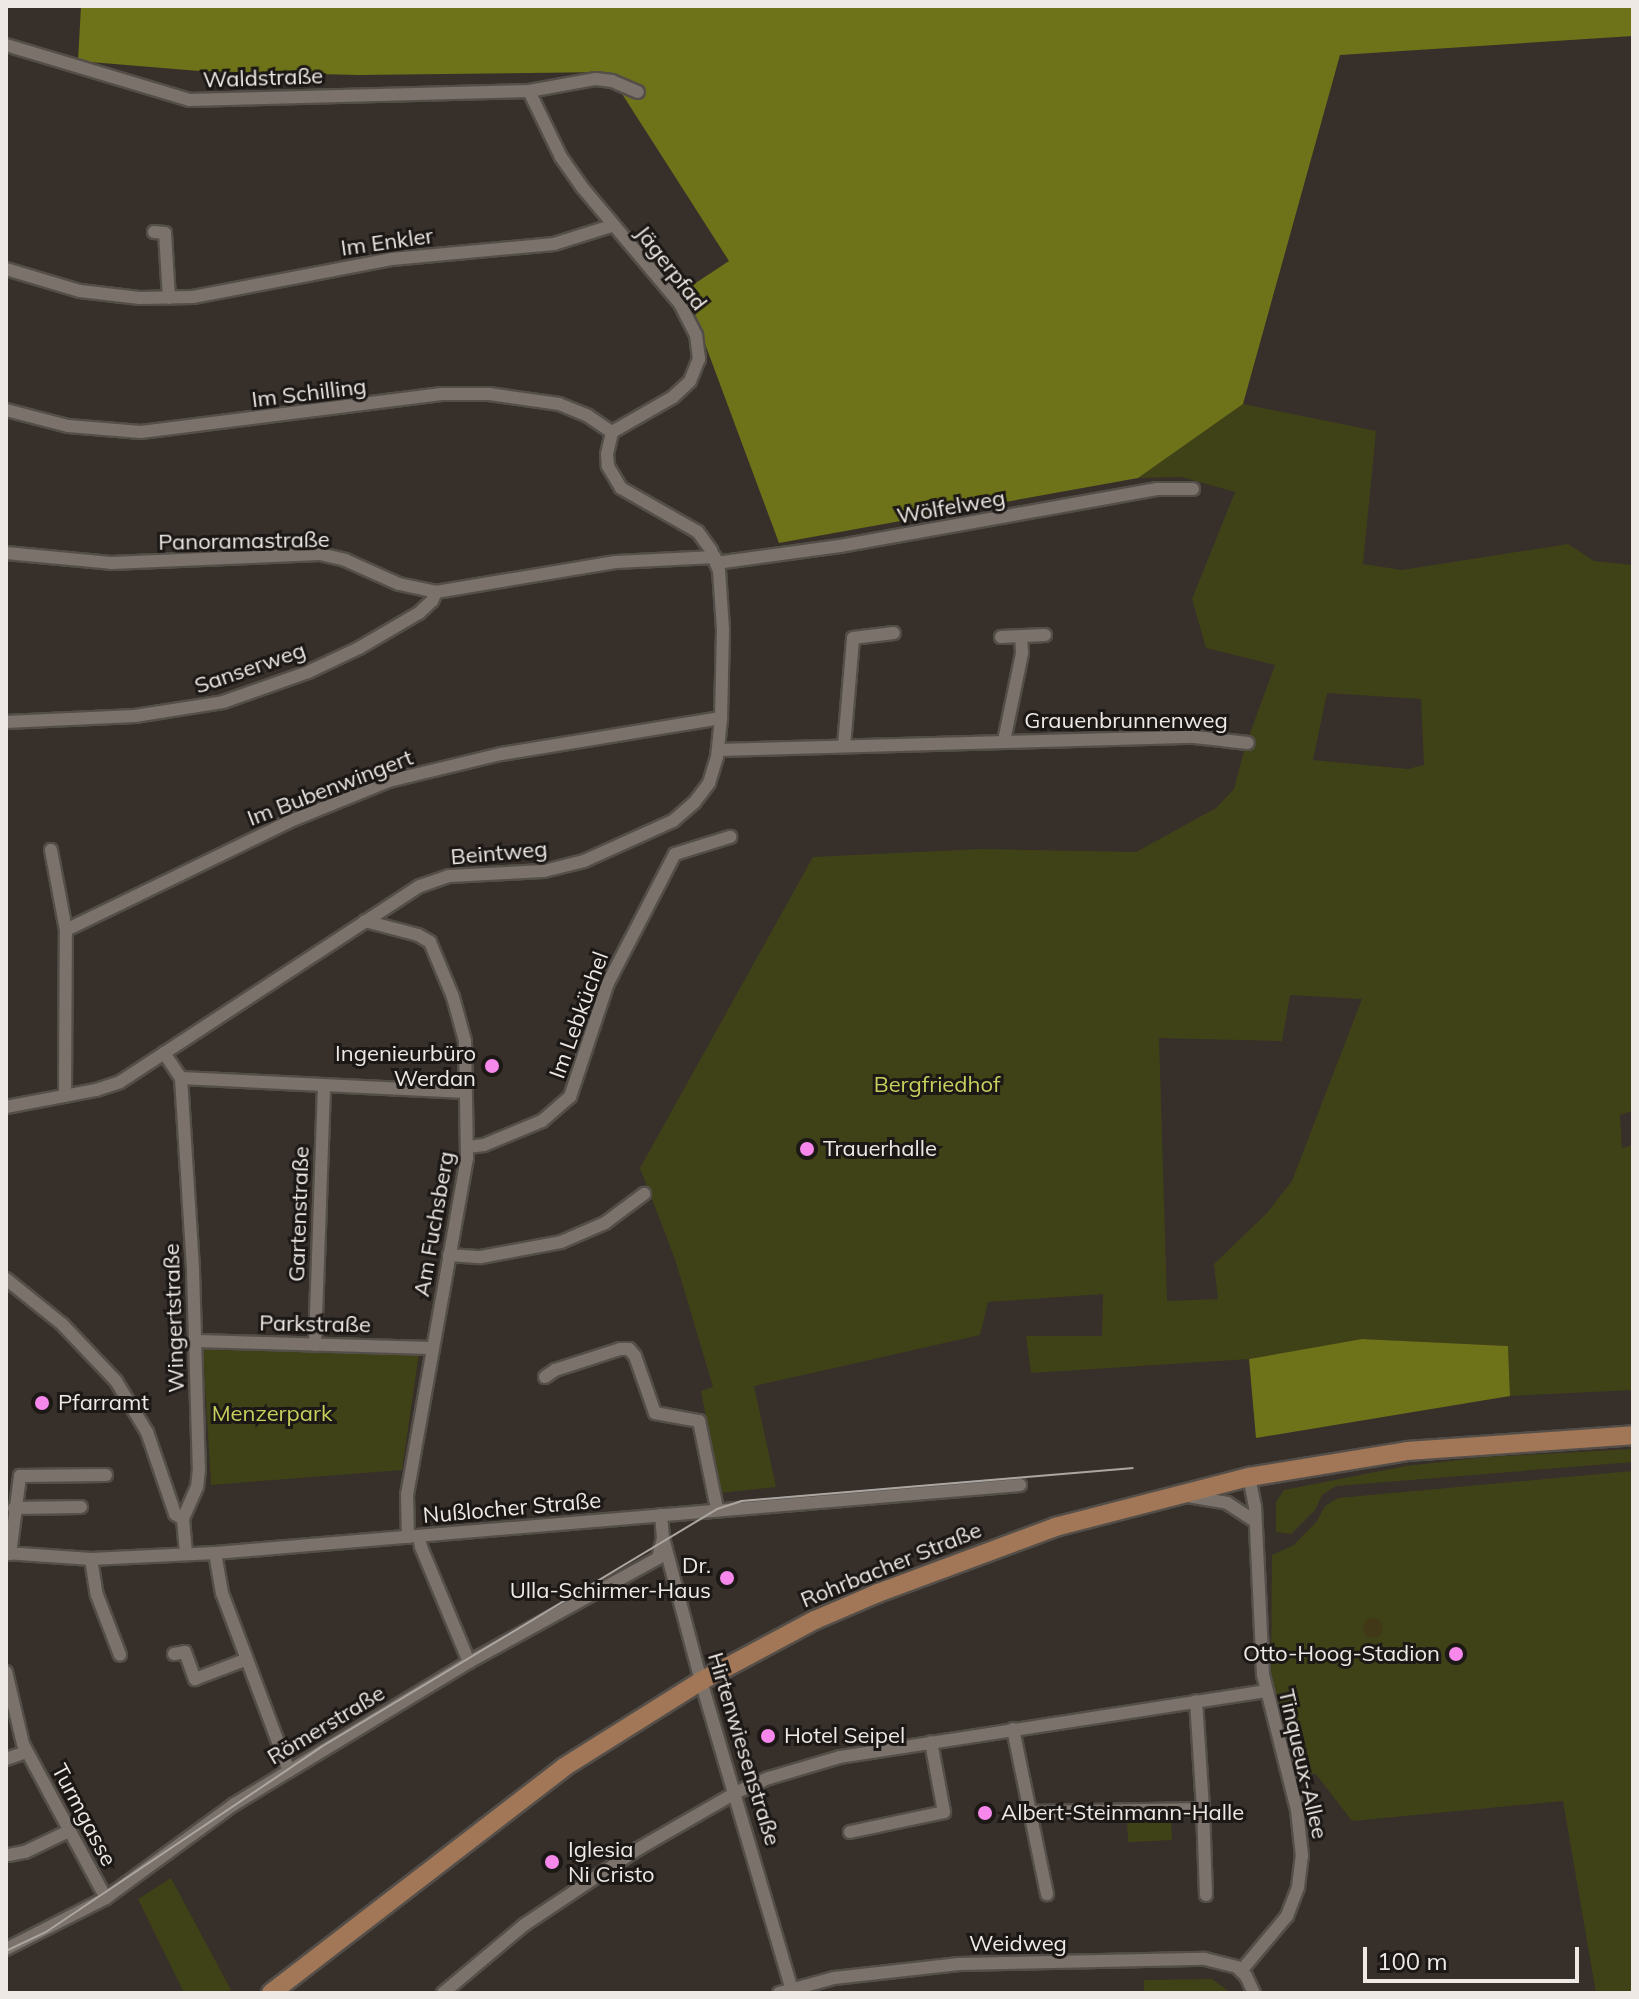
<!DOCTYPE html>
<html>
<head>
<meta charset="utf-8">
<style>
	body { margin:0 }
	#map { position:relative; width:1639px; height:1999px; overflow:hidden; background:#372f2a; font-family:Mulish,sans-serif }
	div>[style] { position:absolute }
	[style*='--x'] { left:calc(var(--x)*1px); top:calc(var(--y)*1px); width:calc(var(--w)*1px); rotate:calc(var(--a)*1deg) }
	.green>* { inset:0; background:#3f4217; transform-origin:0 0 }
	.forest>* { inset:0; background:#6e7218 }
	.sand>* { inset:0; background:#413818 }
	.round { border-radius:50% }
	.roads { filter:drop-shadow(2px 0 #544e49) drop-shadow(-2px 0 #544e49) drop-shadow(0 2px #544e49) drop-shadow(0 -2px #544e49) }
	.minor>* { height:12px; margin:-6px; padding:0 6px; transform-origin:6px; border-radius:6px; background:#7b726b }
	.secondary>* { height:18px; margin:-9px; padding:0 9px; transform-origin:9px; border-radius:9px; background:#a27757 }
	.tram>* { height:2px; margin:-1px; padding:0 1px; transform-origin:1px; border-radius:1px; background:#aca6a2 }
	.dots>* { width:22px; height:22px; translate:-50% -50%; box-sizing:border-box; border:4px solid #1c1816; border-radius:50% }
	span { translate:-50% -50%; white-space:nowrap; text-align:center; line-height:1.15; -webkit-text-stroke:6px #1c1816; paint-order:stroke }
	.street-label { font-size:22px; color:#eee9e5 }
	.poi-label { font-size:22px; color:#eee9e5 }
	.right { translate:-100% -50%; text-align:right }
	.left { translate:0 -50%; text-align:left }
	.park-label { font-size:22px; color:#c8cf5c }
	.frame { position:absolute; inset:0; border:8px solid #eee9e5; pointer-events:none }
	.scale { position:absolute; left:1363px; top:1947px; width:216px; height:36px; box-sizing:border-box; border:4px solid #eee9e5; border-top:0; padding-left:10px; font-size:24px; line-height:28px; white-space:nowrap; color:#eee9e5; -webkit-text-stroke:6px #1c1816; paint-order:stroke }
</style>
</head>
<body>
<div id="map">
	<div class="green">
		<div style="clip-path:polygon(evenodd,1243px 404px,1376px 431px,1363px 564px,1402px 570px,1568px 544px,1594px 561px,1633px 565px,1633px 1111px,1620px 1115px,1622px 1148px,1633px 1145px,1633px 1390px,1510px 1396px,1508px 1346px,1363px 1339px,1249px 1359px,1031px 1373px,1026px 1336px,1102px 1336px,1103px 1294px,988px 1302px,980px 1335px,754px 1386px,776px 1487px,720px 1493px,701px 1391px,713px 1387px,675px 1259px,640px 1168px,813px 857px,981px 849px,1136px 852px,1216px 808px,1234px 789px,1245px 747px,1275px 665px,1206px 648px,1192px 599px,1235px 492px,1182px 477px,1138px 478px,1243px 404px,1327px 693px,1421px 699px,1424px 765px,1408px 769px,1313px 760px,1327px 693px,1243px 404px,1290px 995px,1362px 999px,1292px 1181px,1266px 1214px,1214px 1264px,1218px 1299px,1167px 1301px,1159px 1038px,1282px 1041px,1290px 995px)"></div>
		<div style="clip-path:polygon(203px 1348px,419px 1353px,402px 1470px,211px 1485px)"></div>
		<div style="clip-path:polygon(1633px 1449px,1633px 1462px,1336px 1486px,1322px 1495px,1315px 1510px,1291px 1534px,1276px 1532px,1276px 1502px,1284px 1490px,1406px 1466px,1486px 1457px)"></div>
		<div style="clip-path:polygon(1633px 1471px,1633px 1993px,1596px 1993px,1563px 1801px,1352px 1821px,1316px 1774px,1298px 1774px,1271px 1681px,1272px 1555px,1294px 1545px,1317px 1521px,1325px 1506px,1338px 1498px)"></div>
		<div style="left:1171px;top:1819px;width:21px;height:44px;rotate:87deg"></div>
		<div style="clip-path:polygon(171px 1878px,231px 1990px,226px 1993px,184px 1993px,138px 1899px)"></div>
		<div style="clip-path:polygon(1212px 1979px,1231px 1993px,1144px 1993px,1144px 1980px)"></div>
	</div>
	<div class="forest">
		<div style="clip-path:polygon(81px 6px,1633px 6px,1633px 36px,1340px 55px,1243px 404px,1138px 478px,779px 543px,685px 290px,729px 261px,608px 72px,359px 75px,199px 71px,78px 61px)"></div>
		<div style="clip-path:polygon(1362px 1339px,1508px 1346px,1510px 1396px,1256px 1438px,1249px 1359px)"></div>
	</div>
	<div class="sand">
		<div class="round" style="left:1363px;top:1618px;width:20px;height:20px"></div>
	</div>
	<div class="roads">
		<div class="minor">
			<div style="--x:6;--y:45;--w:191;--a:16.7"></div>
			<div style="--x:189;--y:100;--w:340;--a:-1.5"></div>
			<div style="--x:529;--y:91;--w:68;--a:-10.2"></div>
			<div style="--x:596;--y:79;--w:16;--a:7"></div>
			<div style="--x:612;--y:81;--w:28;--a:23"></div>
			<div style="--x:154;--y:232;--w:11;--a:5"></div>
			<div style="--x:165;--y:233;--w:65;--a:86.5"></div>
			<div style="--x:6;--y:269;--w:77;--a:16.6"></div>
			<div style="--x:80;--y:291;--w:60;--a:6.7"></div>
			<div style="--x:140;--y:298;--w:53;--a:-1.1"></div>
			<div style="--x:193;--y:297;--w:203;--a:-10.8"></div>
			<div style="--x:392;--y:259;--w:163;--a:-5.3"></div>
			<div style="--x:554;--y:244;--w:60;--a:-17.5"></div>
			<div style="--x:6;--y:410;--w:64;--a:14.5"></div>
			<div style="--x:68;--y:426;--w:73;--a:4.7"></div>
			<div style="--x:141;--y:432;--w:303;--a:-7.2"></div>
			<div style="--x:442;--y:394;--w:47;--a:0"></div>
			<div style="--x:489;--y:394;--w:71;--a:8.1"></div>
			<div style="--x:559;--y:404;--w:31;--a:22"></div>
			<div style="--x:588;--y:416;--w:29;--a:34"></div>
			<div style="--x:6;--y:553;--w:105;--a:5.4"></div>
			<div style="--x:111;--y:563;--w:209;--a:-2.5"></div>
			<div style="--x:320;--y:554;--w:26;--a:13"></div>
			<div style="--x:345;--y:560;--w:59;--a:24"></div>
			<div style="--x:399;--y:584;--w:38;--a:12"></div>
			<div style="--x:436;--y:592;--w:182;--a:-9.5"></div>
			<div style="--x:616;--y:562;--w:99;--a:-2.9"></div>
			<div style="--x:716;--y:563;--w:125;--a:-7.8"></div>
			<div style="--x:840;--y:546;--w:322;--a:-10.2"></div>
			<div style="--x:1157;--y:489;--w:36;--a:0"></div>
			<div style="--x:1001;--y:637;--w:44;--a:-2.6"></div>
			<div style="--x:6;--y:722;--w:129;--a:-2.7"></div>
			<div style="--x:135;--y:716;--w:89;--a:-9"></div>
			<div style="--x:223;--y:702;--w:90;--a:-19.4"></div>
			<div style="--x:308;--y:672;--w:56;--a:-25.2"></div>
			<div style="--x:359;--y:648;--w:69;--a:-30.3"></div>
			<div style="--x:419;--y:613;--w:18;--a:-43"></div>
			<div style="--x:432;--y:601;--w:10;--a:-66"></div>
			<div style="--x:1004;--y:741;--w:90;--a:-78.4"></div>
			<div style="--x:1022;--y:653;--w:17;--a:-93"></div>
			<div style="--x:844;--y:746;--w:108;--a:-85.2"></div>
			<div style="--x:853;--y:638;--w:41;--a:-7"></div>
			<div style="--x:719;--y:750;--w:475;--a:-1.6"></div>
			<div style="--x:1194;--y:737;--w:54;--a:6.3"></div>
			<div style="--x:51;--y:850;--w:81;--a:79.4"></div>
			<div style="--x:66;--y:930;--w:247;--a:-25.9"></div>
			<div style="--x:288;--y:822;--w:109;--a:-22.1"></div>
			<div style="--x:389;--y:781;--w:115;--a:-13.6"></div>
			<div style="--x:501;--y:754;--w:223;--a:-9.3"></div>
			<div style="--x:365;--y:921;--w:55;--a:14.8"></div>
			<div style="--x:418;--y:935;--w:14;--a:30"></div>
			<div style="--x:430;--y:942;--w:60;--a:67.3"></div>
			<div style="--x:453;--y:997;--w:46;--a:74.7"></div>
			<div style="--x:465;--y:1041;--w:117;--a:89"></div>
			<div style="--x:467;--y:1158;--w:341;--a:100.1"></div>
			<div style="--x:407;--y:1494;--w:43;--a:88.7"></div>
			<div style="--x:164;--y:1053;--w:30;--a:56"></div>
			<div style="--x:181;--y:1078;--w:285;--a:2.8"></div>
			<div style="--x:181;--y:1078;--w:193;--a:86.4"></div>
			<div style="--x:193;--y:1271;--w:198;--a:88.3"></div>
			<div style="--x:199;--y:1469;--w:18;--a:96"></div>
			<div style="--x:197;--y:1487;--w:35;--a:114"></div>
			<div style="--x:183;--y:1519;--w:35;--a:85"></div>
			<div style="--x:65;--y:1096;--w:166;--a:-89.7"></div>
			<div style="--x:6;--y:1107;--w:92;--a:-10.7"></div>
			<div style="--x:96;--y:1090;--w:25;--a:-18"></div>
			<div style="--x:120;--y:1082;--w:358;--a:-33.2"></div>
			<div style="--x:420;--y:886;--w:31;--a:-19"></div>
			<div style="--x:449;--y:876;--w:95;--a:-3"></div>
			<div style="--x:544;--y:871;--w:41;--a:-14"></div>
			<div style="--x:584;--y:861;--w:98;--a:-24.2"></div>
			<div style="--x:673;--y:821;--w:28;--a:-41"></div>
			<div style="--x:694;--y:803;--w:25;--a:-53"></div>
			<div style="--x:709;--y:783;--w:27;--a:-73"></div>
			<div style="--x:717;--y:757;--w:39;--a:-84"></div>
			<div style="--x:721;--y:718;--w:89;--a:-88.7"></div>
			<div style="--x:723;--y:629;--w:58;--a:-93.9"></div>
			<div style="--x:719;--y:571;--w:22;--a:-111"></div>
			<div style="--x:711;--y:550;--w:22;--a:-126"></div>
			<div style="--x:698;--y:532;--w:89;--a:-150.3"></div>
			<div style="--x:621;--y:488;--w:26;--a:-121"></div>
			<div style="--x:608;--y:466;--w:12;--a:-95"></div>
			<div style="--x:607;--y:454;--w:23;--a:-77"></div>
			<div style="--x:612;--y:432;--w:70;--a:-29.8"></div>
			<div style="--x:673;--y:397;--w:23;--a:-43"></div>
			<div style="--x:690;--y:381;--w:24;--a:-68"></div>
			<div style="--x:699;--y:359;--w:24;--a:-97"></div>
			<div style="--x:696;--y:335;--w:34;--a:-117"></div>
			<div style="--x:681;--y:305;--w:154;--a:-130"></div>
			<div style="--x:582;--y:187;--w:37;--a:-125"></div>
			<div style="--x:561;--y:157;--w:73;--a:-115.9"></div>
			<div style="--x:468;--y:1147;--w:16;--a:-7"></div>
			<div style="--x:484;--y:1145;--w:63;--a:-22.5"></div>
			<div style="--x:542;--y:1121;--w:37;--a:-41"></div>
			<div style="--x:570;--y:1097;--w:120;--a:-71.6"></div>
			<div style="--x:608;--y:983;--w:145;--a:-62.6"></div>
			<div style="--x:675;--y:854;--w:58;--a:-17.2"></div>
			<div style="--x:449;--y:1255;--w:32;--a:4"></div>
			<div style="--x:481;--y:1257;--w:81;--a:-10.6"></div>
			<div style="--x:561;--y:1242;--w:48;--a:-23.4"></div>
			<div style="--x:605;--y:1223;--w:49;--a:-36.6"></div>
			<div style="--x:6;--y:1279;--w:72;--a:38.8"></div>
			<div style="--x:62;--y:1324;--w:79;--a:46.5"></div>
			<div style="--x:116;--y:1381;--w:60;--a:58.7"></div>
			<div style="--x:147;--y:1432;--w:87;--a:71.1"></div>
			<div style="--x:175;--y:1514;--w:9;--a:32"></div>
			<div style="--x:195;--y:1341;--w:238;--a:1.7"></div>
			<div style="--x:315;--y:1345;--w:260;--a:-88"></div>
			<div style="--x:545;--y:1377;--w:12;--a:-35"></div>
			<div style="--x:555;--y:1370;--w:68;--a:-17.9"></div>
			<div style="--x:620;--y:1349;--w:9;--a:0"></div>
			<div style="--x:629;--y:1349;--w:9;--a:49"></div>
			<div style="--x:635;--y:1356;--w:60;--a:70.7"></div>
			<div style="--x:655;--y:1413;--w:45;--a:10.3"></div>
			<div style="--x:699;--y:1421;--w:90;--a:78.4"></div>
			<div style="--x:1188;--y:1496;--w:40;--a:10"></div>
			<div style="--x:1227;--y:1503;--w:33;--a:33"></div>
			<div style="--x:14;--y:1508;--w:67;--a:-0.9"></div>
			<div style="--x:661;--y:1515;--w:23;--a:85"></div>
			<div style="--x:663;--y:1538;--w:148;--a:75.1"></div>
			<div style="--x:701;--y:1681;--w:325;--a:73.6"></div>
			<div style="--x:419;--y:1536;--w:11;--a:80"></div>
			<div style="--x:421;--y:1547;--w:125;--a:67.3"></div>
			<div style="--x:6;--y:1553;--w:85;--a:4"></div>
			<div style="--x:91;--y:1559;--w:124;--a:-2.8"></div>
			<div style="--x:215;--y:1553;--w:808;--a:-4.83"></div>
			<div style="--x:215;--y:1553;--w:41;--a:80.1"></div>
			<div style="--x:222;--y:1593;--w:190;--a:69.4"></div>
			<div style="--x:10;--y:1554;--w:79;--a:-82.7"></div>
			<div style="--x:20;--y:1476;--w:86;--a:-0.7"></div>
			<div style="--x:91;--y:1559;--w:36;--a:81"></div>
			<div style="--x:97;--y:1595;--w:64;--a:69"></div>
			<div style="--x:174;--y:1654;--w:11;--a:-10"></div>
			<div style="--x:185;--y:1652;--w:29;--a:70"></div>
			<div style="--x:195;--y:1679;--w:53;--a:-20.8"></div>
			<div style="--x:6;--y:1672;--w:74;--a:76.7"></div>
			<div style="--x:23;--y:1744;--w:175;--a:61.7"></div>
			<div style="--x:1013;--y:1729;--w:85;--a:78.4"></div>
			<div style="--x:1030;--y:1812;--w:173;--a:-1"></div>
			<div style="--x:1203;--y:1809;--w:108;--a:-93.7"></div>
			<div style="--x:6;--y:1759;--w:21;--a:-19"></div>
			<div style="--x:1203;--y:1809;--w:86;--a:88"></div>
			<div style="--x:1030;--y:1812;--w:84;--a:78.3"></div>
			<div style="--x:850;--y:1832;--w:96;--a:-12"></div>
			<div style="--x:944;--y:1812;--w:71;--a:-100.5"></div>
			<div style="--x:9;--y:1855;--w:16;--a:-11"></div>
			<div style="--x:25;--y:1852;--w:49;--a:-25.5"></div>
			<div style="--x:6;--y:1949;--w:112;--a:-27"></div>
			<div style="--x:106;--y:1898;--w:157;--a:-36.2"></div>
			<div style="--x:233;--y:1805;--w:66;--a:-31.3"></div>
			<div style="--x:289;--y:1771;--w:210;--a:-31.2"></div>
			<div style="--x:469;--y:1662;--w:216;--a:-28.8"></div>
			<div style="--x:658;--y:1558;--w:21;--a:-76"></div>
			<div style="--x:1241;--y:1971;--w:72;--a:-50.1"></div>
			<div style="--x:1287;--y:1916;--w:31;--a:-69"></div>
			<div style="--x:1298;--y:1887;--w:31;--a:-83"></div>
			<div style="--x:1302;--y:1856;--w:46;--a:-96.2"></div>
			<div style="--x:1297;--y:1810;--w:139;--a:-104.1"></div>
			<div style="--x:1263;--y:1675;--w:168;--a:-92.7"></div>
			<div style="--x:1255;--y:1507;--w:31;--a:-101"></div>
			<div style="--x:443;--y:1993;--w:106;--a:-40"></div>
			<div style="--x:524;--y:1925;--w:137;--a:-33.7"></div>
			<div style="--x:638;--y:1849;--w:114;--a:-29.9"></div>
			<div style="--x:737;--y:1792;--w:35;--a:-24"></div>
			<div style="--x:769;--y:1778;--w:74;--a:-16.5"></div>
			<div style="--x:840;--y:1757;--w:431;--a:-8.8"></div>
			<div style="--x:779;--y:1993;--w:57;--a:-15.3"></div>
			<div style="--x:834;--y:1978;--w:126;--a:-6.4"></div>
			<div style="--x:959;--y:1964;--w:246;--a:-1.2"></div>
			<div style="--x:1205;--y:1959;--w:33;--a:14"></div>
			<div style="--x:1237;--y:1967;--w:13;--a:45"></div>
			<div style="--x:1246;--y:1976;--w:19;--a:65"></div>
		</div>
		<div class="secondary">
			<div style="--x:271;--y:1993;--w:370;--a:-37.6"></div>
			<div style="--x:564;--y:1767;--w:162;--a:-32.1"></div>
			<div style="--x:701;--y:1681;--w:129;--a:-28.2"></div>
			<div style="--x:815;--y:1620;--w:69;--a:-23.2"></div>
			<div style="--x:878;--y:1593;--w:189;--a:-20.4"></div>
			<div style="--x:1055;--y:1527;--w:200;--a:-14.5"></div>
			<div style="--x:1249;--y:1477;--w:160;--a:-9.3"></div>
			<div style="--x:1407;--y:1451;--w:227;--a:-4"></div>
		</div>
	</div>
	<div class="tram">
		<div style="--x:6;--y:1951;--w:44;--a:-25.4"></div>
		<div style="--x:46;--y:1932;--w:331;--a:-33.9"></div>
		<div style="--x:321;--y:1747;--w:462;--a:-31"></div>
		<div style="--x:717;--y:1509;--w:26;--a:-18"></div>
		<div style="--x:742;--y:1501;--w:392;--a:-4.8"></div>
	</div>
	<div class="dots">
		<div style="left:492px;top:1066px;background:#f788eb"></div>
		<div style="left:807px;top:1149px;background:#f788eb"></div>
		<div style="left:42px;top:1403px;background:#f788eb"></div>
		<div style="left:727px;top:1578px;background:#f788eb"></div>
		<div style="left:1456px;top:1654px;background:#f788eb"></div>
		<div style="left:768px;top:1736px;background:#f788eb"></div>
		<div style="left:985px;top:1813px;background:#f788eb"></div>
		<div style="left:552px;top:1862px;background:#f788eb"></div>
	</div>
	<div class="street-label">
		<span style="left:263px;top:78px;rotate:-2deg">Waldstraße</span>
		<span style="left:387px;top:242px;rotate:-8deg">Im Enkler</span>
		<span style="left:671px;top:268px;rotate:52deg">Jägerpfad</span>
		<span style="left:309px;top:393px;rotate:-7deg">Im Schilling</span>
		<span style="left:951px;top:507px;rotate:-10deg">Wölfelweg</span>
		<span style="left:244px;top:541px;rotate:-1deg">Panoramastraße</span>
		<span style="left:250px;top:668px;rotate:-19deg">Sanserweg</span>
		<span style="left:1126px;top:721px">Grauenbrunnenweg</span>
		<span style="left:330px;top:788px;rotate:-21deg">Im Bubenwingert</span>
		<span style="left:499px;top:853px;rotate:-5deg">Beintweg</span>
		<span style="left:579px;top:1015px;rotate:-70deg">Im Lebküchel</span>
		<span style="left:299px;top:1214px;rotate:-88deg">Gartenstraße</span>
		<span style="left:434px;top:1224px;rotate:-80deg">Am Fuchsberg</span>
		<span style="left:174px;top:1318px;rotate:-92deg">Wingertstraße</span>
		<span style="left:315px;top:1324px;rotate:1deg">Parkstraße</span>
		<span style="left:512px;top:1508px;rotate:-5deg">Nußlocher Straße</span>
		<span style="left:891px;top:1565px;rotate:-22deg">Rohrbacher Straße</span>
		<span style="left:326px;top:1725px;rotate:-31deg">Römerstraße</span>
		<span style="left:744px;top:1749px;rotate:73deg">Hirtenwiesenstraße</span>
		<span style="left:1303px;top:1764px;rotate:77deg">Tinqueux-Allee</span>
		<span style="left:84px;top:1815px;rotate:62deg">Turmgasse</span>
		<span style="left:1018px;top:1944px">Weidweg</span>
	</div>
	<div class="poi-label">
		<span class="right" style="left:476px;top:1066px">Ingenieurbüro<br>Werdan</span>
		<span class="left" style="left:823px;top:1149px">Trauerhalle</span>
		<span class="left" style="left:58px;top:1403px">Pfarramt</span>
		<span class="right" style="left:711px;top:1578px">Dr.<br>Ulla-Schirmer-Haus</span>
		<span class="right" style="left:1440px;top:1654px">Otto-Hoog-Stadion</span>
		<span class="left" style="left:784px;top:1736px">Hotel Seipel</span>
		<span class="left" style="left:1001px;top:1813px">Albert-Steinmann-Halle</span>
		<span class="left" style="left:568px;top:1862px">Iglesia<br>Ni Cristo</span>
	</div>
	<div class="park-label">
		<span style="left:937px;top:1085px">Bergfriedhof</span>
		<span style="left:272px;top:1414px">Menzerpark</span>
	</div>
	<div class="frame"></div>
	<div class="scale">100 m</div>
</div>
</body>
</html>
